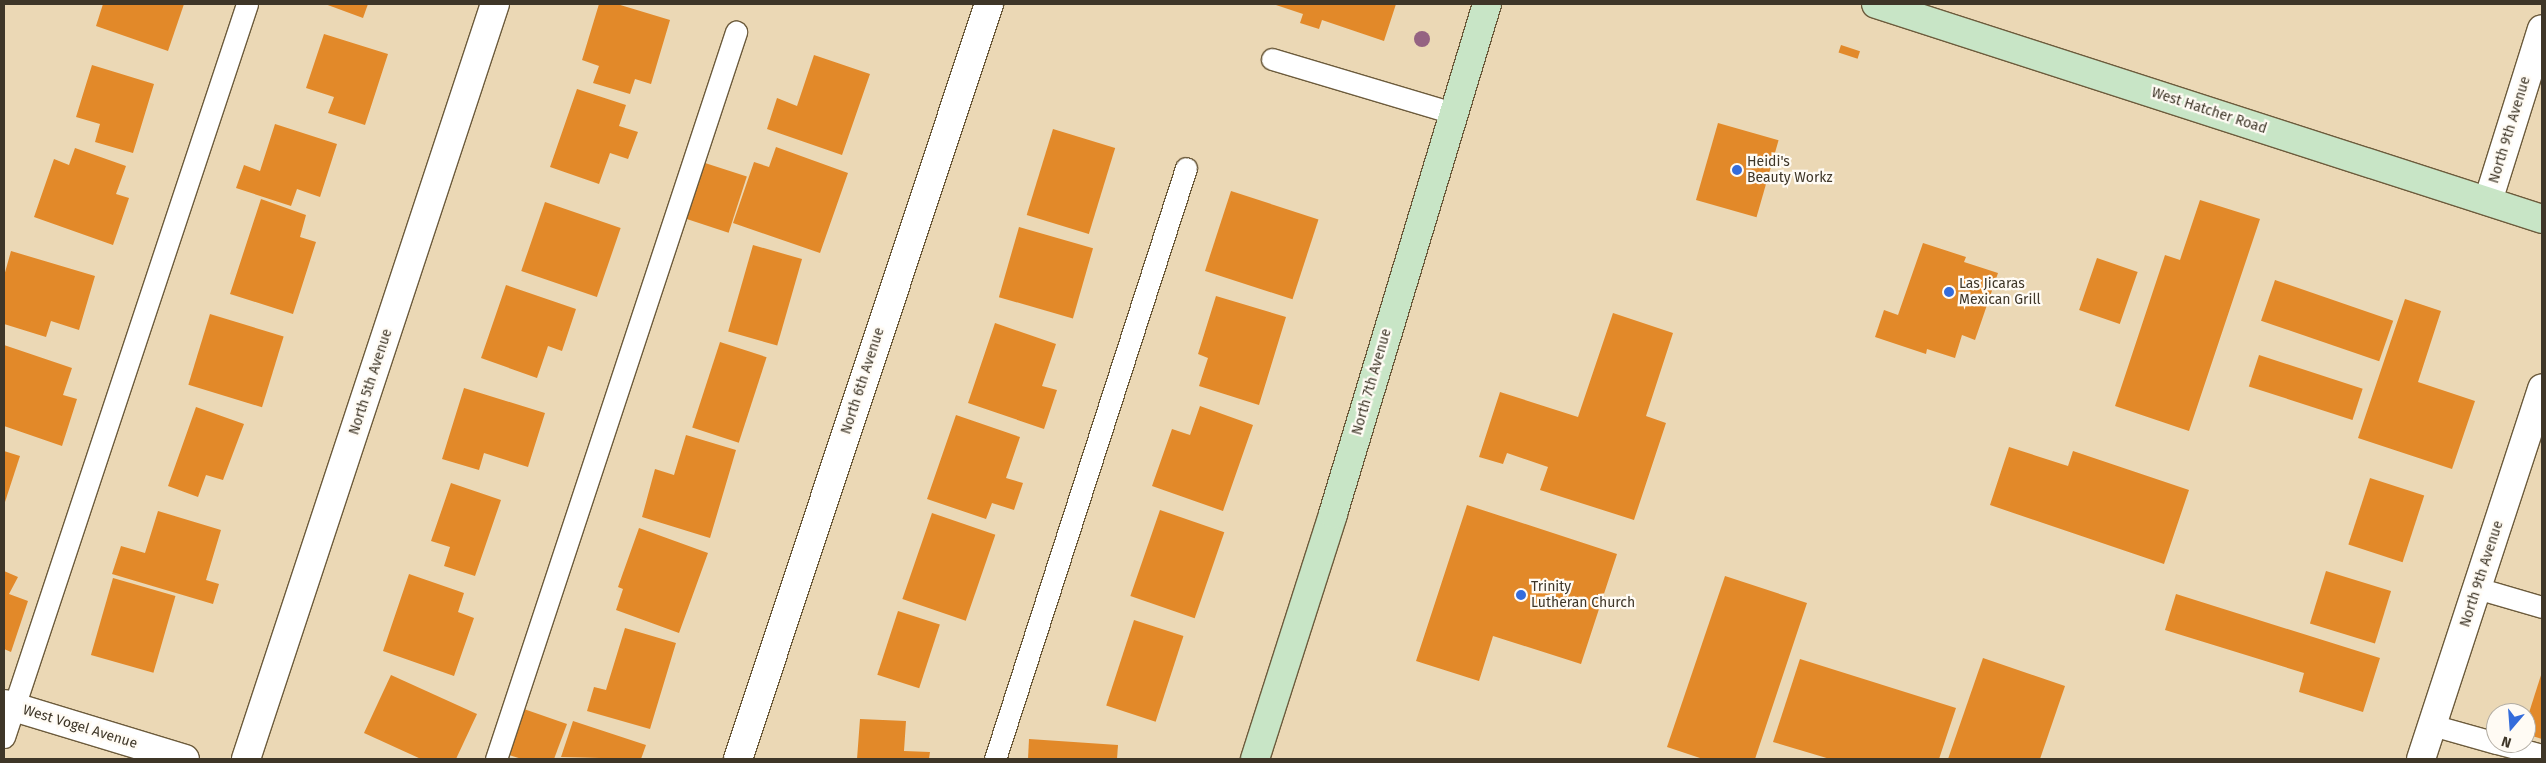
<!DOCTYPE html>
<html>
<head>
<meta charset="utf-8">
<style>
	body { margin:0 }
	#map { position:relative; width:2546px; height:763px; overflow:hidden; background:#ebd8b5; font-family:"Fira Sans",sans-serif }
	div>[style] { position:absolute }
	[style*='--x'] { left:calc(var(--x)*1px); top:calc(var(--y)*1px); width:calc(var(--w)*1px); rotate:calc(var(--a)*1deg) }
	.building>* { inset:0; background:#e28929; transform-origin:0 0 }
	.roads { filter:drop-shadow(1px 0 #6c5b3c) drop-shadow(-1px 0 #6c5b3c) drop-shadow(0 1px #6c5b3c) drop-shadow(0 -1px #6c5b3c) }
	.lane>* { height:21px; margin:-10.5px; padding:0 10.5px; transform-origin:10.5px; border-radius:10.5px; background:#fff }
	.street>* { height:28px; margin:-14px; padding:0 14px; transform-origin:14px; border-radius:14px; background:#fff }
	.secondary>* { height:28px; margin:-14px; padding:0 14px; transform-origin:14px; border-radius:14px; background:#c8e5c6 }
	.trees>* { width:16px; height:16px; margin:-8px; border-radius:50%; background:#956382 }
	.dots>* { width:14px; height:14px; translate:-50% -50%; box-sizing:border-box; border:2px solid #fffbf4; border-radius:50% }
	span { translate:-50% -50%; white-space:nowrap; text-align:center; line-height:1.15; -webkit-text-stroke:4.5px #fffbf4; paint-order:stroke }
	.street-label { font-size:14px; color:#3e3628 }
	.poi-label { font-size:14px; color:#3e3628 }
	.left { translate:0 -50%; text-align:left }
	.frame { position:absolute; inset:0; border:5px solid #3e3628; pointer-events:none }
	.north { position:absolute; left:2486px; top:703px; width:50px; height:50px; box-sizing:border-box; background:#fffbf4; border:1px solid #b2aca2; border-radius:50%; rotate:198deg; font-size:14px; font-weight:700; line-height:20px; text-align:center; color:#3e3628 }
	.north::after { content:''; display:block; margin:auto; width:18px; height:22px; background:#346cdb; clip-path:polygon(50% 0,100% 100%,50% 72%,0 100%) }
</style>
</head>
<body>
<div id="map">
	<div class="building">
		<div style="clip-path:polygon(103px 4px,184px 4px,168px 51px,96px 26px)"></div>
		<div style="clip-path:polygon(325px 4px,368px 4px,363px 18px)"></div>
		<div style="clip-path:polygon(599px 4px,617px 4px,670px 20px,651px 84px,635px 79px,630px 94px,593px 83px,599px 66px,582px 60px)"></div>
		<div style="clip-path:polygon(1273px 4px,1396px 4px,1384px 41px,1322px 20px,1319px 29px,1300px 23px,1303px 14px)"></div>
		<div style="clip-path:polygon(324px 34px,388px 54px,365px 125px,328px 113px,334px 97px,306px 88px)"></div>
		<div style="left:1841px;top:45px;width:20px;height:8px;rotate:18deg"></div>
		<div style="clip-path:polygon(814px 55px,870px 74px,842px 155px,767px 129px,777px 98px,797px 106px)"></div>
		<div style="clip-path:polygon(92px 65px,154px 84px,133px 153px,95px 142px,100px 124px,76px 117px)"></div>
		<div style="clip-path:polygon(577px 89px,626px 105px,619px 126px,638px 132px,628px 159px,610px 153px,599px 184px,550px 167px)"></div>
		<div style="left:1718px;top:123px;width:63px;height:80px;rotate:16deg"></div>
		<div style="clip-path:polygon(275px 124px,337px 144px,320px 197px,297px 189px,291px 206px,236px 188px,244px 165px,260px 171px)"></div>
		<div style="left:1053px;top:129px;width:65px;height:90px;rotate:17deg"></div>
		<div style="clip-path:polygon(776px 147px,848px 173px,820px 253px,733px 223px,754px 162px,769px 167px)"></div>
		<div style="clip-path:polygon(75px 148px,126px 166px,116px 194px,129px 198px,113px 245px,34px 217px,54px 159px,69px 165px)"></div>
		<div style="left:705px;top:163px;width:44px;height:59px;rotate:18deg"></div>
		<div style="left:1231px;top:191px;width:92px;height:84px;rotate:18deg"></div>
		<div style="clip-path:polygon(261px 199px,306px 215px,300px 237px,316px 242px,293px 314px,230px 294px)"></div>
		<div style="clip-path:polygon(2200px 200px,2260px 219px,2189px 431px,2115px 406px,2165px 255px,2180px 260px)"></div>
		<div style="left:545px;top:202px;width:80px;height:73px;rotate:19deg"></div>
		<div style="left:1019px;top:227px;width:77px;height:73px;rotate:16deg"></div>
		<div style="clip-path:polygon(1923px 243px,1966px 257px,1964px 262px,1998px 273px,1975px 340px,1962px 335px,1955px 358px,1927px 349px,1926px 354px,1875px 337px,1884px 310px,1898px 315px)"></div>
		<div style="left:753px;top:245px;width:51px;height:90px;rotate:16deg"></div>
		<div style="clip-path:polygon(11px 251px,95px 276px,79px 330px,51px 321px,46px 337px,4px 324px,4px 276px)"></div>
		<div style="left:2097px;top:258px;width:43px;height:55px;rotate:19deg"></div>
		<div style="left:2275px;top:280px;width:125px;height:43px;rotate:19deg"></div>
		<div style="clip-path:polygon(506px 285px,576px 309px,562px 351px,548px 346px,537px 378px,481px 358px)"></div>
		<div style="clip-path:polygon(1216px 296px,1286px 317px,1259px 405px,1199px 386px,1208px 358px,1198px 354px)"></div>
		<div style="clip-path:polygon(2405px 299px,2441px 311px,2418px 382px,2475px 401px,2452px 469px,2358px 438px)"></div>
		<div style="clip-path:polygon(1613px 313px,1673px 333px,1646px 416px,1666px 423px,1634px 520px,1540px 490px,1548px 467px,1507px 453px,1503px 464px,1479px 457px,1500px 392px,1578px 417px)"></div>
		<div style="left:210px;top:314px;width:77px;height:74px;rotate:17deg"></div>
		<div style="clip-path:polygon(995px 323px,1056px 344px,1042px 386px,1057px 390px,1044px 429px,968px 403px)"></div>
		<div style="left:720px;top:342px;width:49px;height:90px;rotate:18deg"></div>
		<div style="clip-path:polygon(4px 345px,72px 368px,63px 395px,77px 399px,62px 446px,4px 426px)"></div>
		<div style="left:2259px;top:355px;width:109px;height:33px;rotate:18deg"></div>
		<div style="clip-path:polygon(464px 388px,545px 413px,528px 467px,484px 453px,479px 470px,442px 459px)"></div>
		<div style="clip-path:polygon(1200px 406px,1253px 425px,1223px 511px,1152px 486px,1172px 429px,1190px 435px)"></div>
		<div style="clip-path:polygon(196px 407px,244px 424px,223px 480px,206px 475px,198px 497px,168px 486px)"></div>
		<div style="clip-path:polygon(956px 415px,1020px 437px,1006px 478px,1023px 483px,1014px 510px,992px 503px,986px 519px,927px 499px)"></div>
		<div style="clip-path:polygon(686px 435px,736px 450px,710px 538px,642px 517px,655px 469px,674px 475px)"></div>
		<div style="clip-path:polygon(2009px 447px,2068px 466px,2073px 451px,2189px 490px,2164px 564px,1990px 505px)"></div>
		<div style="clip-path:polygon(4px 451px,20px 456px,4px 505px)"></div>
		<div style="left:2370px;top:478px;width:57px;height:70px;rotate:18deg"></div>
		<div style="clip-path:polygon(451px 483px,501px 500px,475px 576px,444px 566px,450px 547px,431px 541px)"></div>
		<div style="clip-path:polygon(1467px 505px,1617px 554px,1581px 664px,1493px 636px,1479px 681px,1416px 661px)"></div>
		<div style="left:1160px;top:510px;width:68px;height:91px;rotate:19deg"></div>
		<div style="clip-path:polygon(158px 511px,221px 530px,206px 580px,219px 584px,213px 604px,112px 574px,121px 546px,145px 553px)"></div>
		<div style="left:932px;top:513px;width:67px;height:91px;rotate:19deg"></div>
		<div style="clip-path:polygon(639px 528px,708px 553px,679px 633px,616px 610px,623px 589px,618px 587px)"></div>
		<div style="clip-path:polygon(4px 571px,18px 577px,9px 594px,28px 601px,11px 652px,4px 649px)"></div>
		<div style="left:2326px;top:571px;width:68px;height:55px;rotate:17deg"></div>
		<div style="clip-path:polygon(409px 574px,464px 593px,458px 612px,474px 618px,454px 676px,383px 651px)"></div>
		<div style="clip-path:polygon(1725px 576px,1807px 603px,1755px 759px,1703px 759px,1667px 747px)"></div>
		<div style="left:113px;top:578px;width:65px;height:80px;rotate:16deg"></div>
		<div style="clip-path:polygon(2176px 594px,2380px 658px,2363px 712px,2299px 692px,2304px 673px,2165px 630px)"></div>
		<div style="left:898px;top:611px;width:44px;height:67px;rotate:18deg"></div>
		<div style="left:1134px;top:620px;width:52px;height:90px;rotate:18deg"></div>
		<div style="clip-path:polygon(625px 628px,676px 643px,650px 729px,587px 711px,594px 687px,606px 690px)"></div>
		<div style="clip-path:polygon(1983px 658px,2065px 686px,2040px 759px,1948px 759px)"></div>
		<div style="clip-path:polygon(1800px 659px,1956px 708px,1939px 759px,1830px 759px,1773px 742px)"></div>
		<div style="clip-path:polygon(2542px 672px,2542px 739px,2526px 734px,2526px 722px)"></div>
		<div style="clip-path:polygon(391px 675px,477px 714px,456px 759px,421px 759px,364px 733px)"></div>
		<div style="clip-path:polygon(521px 708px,567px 724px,554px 759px,522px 759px,506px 754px)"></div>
		<div style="clip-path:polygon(860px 719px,906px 721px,904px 751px,930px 752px,929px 759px,857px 759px)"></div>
		<div style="clip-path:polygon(573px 721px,646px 745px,641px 759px,561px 757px)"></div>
		<div style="clip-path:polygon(1029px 739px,1118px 745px,1117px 759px,1028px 759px)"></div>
	</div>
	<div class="roads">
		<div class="lane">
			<div style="--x:1272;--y:59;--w:189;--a:16.6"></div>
			<div style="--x:2477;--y:588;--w:68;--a:16.3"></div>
			<div style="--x:2432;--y:725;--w:66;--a:15.7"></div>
			<div style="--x:4;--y:737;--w:772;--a:-71.66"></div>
			<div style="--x:2497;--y:743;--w:47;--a:14.9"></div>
			<div style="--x:496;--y:759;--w:766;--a:-71.73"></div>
			<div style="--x:995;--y:759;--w:621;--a:-72.09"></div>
		</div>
		<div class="street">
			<div style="--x:2488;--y:201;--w:180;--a:-72.6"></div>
			<div style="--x:4;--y:704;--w:189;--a:16.9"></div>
			<div style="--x:246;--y:759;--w:795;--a:-71.75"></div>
			<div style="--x:738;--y:759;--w:796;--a:-71.61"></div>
			<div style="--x:2421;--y:759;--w:390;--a:-71.9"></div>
		</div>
		<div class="secondary">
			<div style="--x:1876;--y:4;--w:700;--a:17.89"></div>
			<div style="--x:1255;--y:759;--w:257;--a:-72.3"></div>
			<div style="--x:1333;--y:514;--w:533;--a:-73.2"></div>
		</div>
	</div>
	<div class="trees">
		<div style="left:1422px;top:39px"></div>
	</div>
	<div class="dots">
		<div style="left:1737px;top:170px;background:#346cdb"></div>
		<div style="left:1949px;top:292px;background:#346cdb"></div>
		<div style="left:1521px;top:595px;background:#346cdb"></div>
	</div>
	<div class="street-label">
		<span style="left:2209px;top:111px;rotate:18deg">West Hatcher Road</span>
		<span style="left:2510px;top:130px;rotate:-73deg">North 9th Avenue</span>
		<span style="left:863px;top:381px;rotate:-72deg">North 6th Avenue</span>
		<span style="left:371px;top:382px;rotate:-72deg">North 5th Avenue</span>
		<span style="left:1372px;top:382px;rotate:-74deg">North 7th Avenue</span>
		<span style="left:2482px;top:574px;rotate:-72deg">North 9th Avenue</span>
		<span style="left:80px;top:727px;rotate:17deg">West Vogel Avenue</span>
	</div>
	<div class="poi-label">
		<span class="left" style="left:1747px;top:170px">Heidi's<br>Beauty Workz</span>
		<span class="left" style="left:1959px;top:292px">Las Jicaras<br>Mexican Grill</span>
		<span class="left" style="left:1531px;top:595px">Trinity<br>Lutheran Church</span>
	</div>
	<div class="frame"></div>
	<div class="north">N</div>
</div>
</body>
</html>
